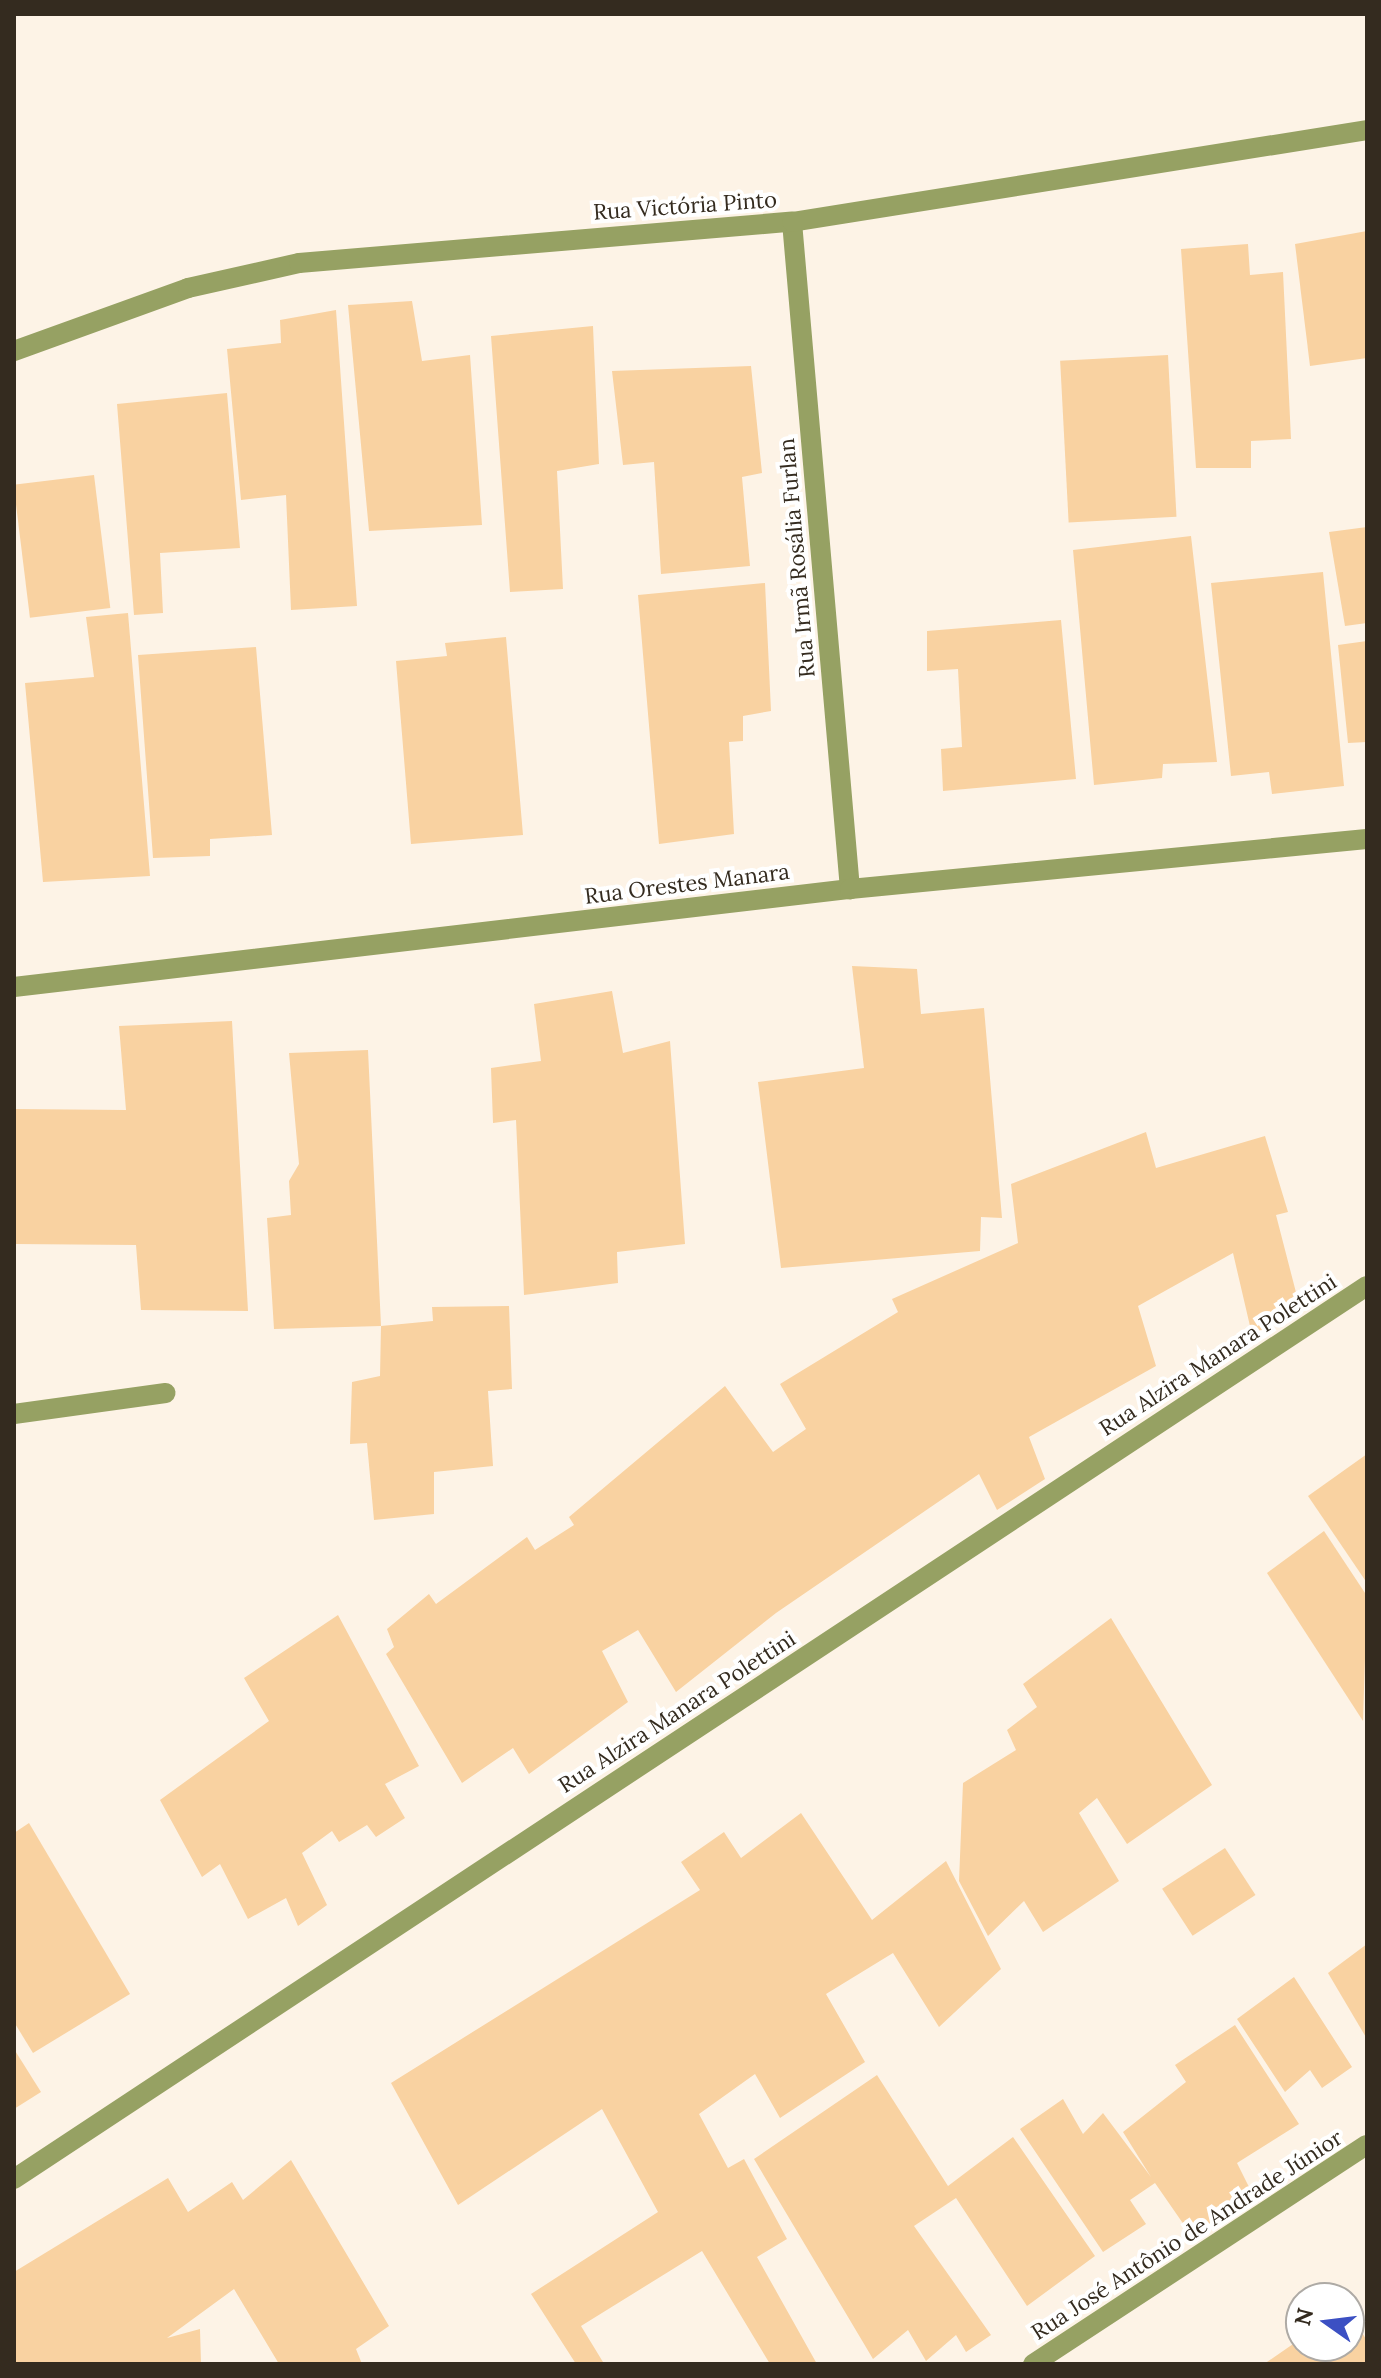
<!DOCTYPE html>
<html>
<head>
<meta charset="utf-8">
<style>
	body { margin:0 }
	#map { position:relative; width:1381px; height:2378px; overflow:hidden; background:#fdf3e6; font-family:Lora,serif }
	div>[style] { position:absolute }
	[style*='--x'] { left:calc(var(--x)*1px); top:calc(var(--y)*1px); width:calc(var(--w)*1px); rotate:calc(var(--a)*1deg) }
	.building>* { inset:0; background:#f9d2a1; transform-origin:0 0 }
	.minor>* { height:20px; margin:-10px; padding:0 10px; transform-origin:10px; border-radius:10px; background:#96a163 }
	span { translate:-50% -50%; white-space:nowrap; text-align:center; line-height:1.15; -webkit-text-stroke:8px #fff; paint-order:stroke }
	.street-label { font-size:22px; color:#342b1f }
	.frame { position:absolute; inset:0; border:16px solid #342b1f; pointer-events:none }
	.north { position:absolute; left:1285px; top:2282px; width:80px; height:80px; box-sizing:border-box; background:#fff; border:2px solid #aeaaa5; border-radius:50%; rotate:284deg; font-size:22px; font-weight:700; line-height:32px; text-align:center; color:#342b1f }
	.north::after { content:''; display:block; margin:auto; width:28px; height:36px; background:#3c50c3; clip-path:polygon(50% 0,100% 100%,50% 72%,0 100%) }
</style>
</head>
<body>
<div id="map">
	<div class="building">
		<div style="clip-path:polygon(1367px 231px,1367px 358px,1310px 366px,1295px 244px)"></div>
		<div style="clip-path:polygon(1248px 244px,1250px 275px,1283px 272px,1291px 439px,1251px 441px,1251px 468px,1196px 468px,1181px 249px)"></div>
		<div style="clip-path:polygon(412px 301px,422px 361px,470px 355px,482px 525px,369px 531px,348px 305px)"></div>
		<div style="clip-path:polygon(336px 310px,357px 606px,291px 610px,286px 495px,241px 500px,227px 349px,281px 343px,280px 320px)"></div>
		<div style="clip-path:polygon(593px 326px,599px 464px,557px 471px,563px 589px,510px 592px,491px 336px)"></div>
		<div style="left:1168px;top:355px;width:162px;height:108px;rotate:87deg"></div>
		<div style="clip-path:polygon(751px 366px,762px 473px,742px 477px,750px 566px,661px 574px,654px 462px,623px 465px,612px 371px)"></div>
		<div style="clip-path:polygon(227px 393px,240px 548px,160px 553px,163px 613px,134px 615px,117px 404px)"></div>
		<div style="left:94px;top:475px;width:134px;height:81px;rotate:83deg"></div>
		<div style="clip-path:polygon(1367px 527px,1367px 623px,1345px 626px,1329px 532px)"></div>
		<div style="clip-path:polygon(1191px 536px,1217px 762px,1163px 764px,1162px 778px,1094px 785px,1073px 550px)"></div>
		<div style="clip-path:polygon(1323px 572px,1344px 786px,1272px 794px,1269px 772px,1231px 776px,1211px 583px)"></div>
		<div style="clip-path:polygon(765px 583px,771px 711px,743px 716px,743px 741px,729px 742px,734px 834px,659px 844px,638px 595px)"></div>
		<div style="clip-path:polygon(128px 613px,150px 876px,43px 882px,25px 683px,94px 677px,86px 617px)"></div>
		<div style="clip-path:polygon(1061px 620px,1076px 779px,943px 791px,941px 749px,962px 747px,958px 669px,927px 671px,927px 631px)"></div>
		<div style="clip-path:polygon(506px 637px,523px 835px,411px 844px,396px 661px,447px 656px,445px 643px)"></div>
		<div style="clip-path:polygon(1367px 641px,1367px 742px,1348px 743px,1338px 645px)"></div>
		<div style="clip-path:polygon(256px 647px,272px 835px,210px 839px,210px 856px,153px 858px,138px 655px)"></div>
		<div style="clip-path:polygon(852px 966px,917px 969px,921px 1014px,984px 1008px,1002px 1218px,981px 1217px,980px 1251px,781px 1268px,758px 1082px,864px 1068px)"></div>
		<div style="clip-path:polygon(612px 991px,623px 1053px,670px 1041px,685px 1244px,617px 1252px,618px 1283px,524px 1295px,516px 1120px,493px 1123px,491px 1068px,541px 1061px,534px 1004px)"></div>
		<div style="clip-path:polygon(232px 1021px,248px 1311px,141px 1310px,136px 1245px,14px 1244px,14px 1109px,126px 1110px,119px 1026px)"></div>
		<div style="clip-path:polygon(368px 1050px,381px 1326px,433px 1321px,432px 1307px,509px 1306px,512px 1389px,488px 1391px,493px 1466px,434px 1472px,434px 1514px,374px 1520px,367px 1443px,350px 1444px,352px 1382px,380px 1376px,381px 1326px,274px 1329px,267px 1218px,291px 1215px,289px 1181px,299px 1164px,289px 1053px)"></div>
		<div style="clip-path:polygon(1146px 1132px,1156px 1168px,1265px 1136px,1288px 1212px,1276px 1215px,1299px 1304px,1253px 1339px,1233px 1253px,1138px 1306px,1156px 1366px,1029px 1437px,1045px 1479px,997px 1510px,979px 1474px,776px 1613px,676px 1692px,638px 1630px,602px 1651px,628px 1702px,529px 1774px,513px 1748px,462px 1783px,386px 1654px,394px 1647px,387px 1629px,429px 1594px,436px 1604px,527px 1537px,535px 1550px,574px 1525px,569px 1517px,725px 1386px,773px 1452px,806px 1429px,780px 1384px,898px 1312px,892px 1299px,1018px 1243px,1011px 1184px)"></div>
		<div style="clip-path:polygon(1367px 1454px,1367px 1583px,1308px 1496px)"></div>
		<div style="clip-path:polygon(1324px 1531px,1367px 1596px,1363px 1721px,1267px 1573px)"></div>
		<div style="clip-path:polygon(338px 1615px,419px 1766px,385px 1784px,405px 1818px,376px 1837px,367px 1825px,339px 1842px,332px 1831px,302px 1853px,327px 1905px,298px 1926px,286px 1898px,248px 1919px,220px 1864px,202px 1877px,160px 1800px,269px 1721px,244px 1678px)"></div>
		<div style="clip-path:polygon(1111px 1618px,1212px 1785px,1127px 1844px,1097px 1798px,1079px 1813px,1119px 1881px,1043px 1932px,1024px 1901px,988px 1936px,959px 1881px,963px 1783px,1016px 1750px,1007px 1730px,1037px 1707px,1023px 1684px)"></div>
		<div style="clip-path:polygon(801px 1813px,872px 1920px,946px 1861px,1001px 1969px,939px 2027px,893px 1953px,826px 1994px,865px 2062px,780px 2118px,755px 2074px,699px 2114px,728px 2168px,744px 2159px,787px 2239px,757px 2257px,817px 2364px,770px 2364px,702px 2251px,581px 2326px,603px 2362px,576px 2364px,531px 2294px,658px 2212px,602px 2109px,458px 2205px,391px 2083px,700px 1890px,681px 1862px,724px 1832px,741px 1858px)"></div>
		<div style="clip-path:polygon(29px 1823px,130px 1994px,33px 2053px,14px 2022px,14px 1833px)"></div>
		<div style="left:1225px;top:1848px;width:56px;height:75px;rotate:57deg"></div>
		<div style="clip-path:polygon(1367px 1944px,1367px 2039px,1328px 1973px)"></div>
		<div style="clip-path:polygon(1294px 1977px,1352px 2067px,1322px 2088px,1310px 2070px,1285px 2092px,1237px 2019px)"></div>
		<div style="clip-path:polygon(1235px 2025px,1299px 2124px,1237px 2163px,1254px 2197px,1191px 2235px,1155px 2183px,1130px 2200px,1146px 2224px,1103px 2252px,1020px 2129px,1063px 2099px,1083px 2134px,1103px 2113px,1151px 2177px,1123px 2132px,1186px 2082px,1175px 2065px)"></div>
		<div style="clip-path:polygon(14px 2049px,41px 2092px,14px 2109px)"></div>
		<div style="clip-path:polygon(877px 2075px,948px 2186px,1013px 2137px,1095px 2256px,1027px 2306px,956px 2198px,914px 2226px,991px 2335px,966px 2352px,956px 2335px,926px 2361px,908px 2330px,873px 2359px,754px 2159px)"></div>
		<div style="clip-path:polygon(291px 2160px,389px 2326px,356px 2349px,362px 2364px,279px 2364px,234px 2289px,167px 2338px,200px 2329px,201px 2364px,14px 2364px,14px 2272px,168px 2178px,188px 2212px,232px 2182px,243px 2200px)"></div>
		<div style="clip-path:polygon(1349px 2310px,1367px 2341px,1367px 2364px,1264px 2364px,1296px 2342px,1290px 2332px,1301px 2325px,1301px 2346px,1349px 2346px)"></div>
	</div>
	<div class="minor">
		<div style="--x:792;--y:222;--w:670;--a:85.03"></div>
		<div style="--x:14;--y:351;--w:185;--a:-19.9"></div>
		<div style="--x:188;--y:288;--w:114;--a:-12.7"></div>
		<div style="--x:299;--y:263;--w:495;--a:-4.8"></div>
		<div style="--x:792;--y:222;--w:582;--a:-9.09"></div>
		<div style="--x:14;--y:987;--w:842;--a:-6.69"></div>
		<div style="--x:850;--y:889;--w:519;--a:-5.52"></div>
		<div style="--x:14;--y:1414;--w:153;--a:-7.9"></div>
		<div style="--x:14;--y:2179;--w:1621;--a:-33.43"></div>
		<div style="--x:1033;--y:2364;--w:399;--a:-33.3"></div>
	</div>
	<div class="street-label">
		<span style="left:685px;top:206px;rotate:-4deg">Rua Victória Pinto</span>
		<span style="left:797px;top:558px;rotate:-95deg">Rua Irmã Rosália Furlan</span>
		<span style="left:687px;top:884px;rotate:-7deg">Rua Orestes Manara</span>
		<span style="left:1218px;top:1355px;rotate:-33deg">Rua Alzira Manara Polettini</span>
		<span style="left:677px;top:1712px;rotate:-33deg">Rua Alzira Manara Polettini</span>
		<span style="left:1187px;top:2235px;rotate:-33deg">Rua José Antônio de Andrade Júnior</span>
	</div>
	<div class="frame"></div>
	<div class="north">N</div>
</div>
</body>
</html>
